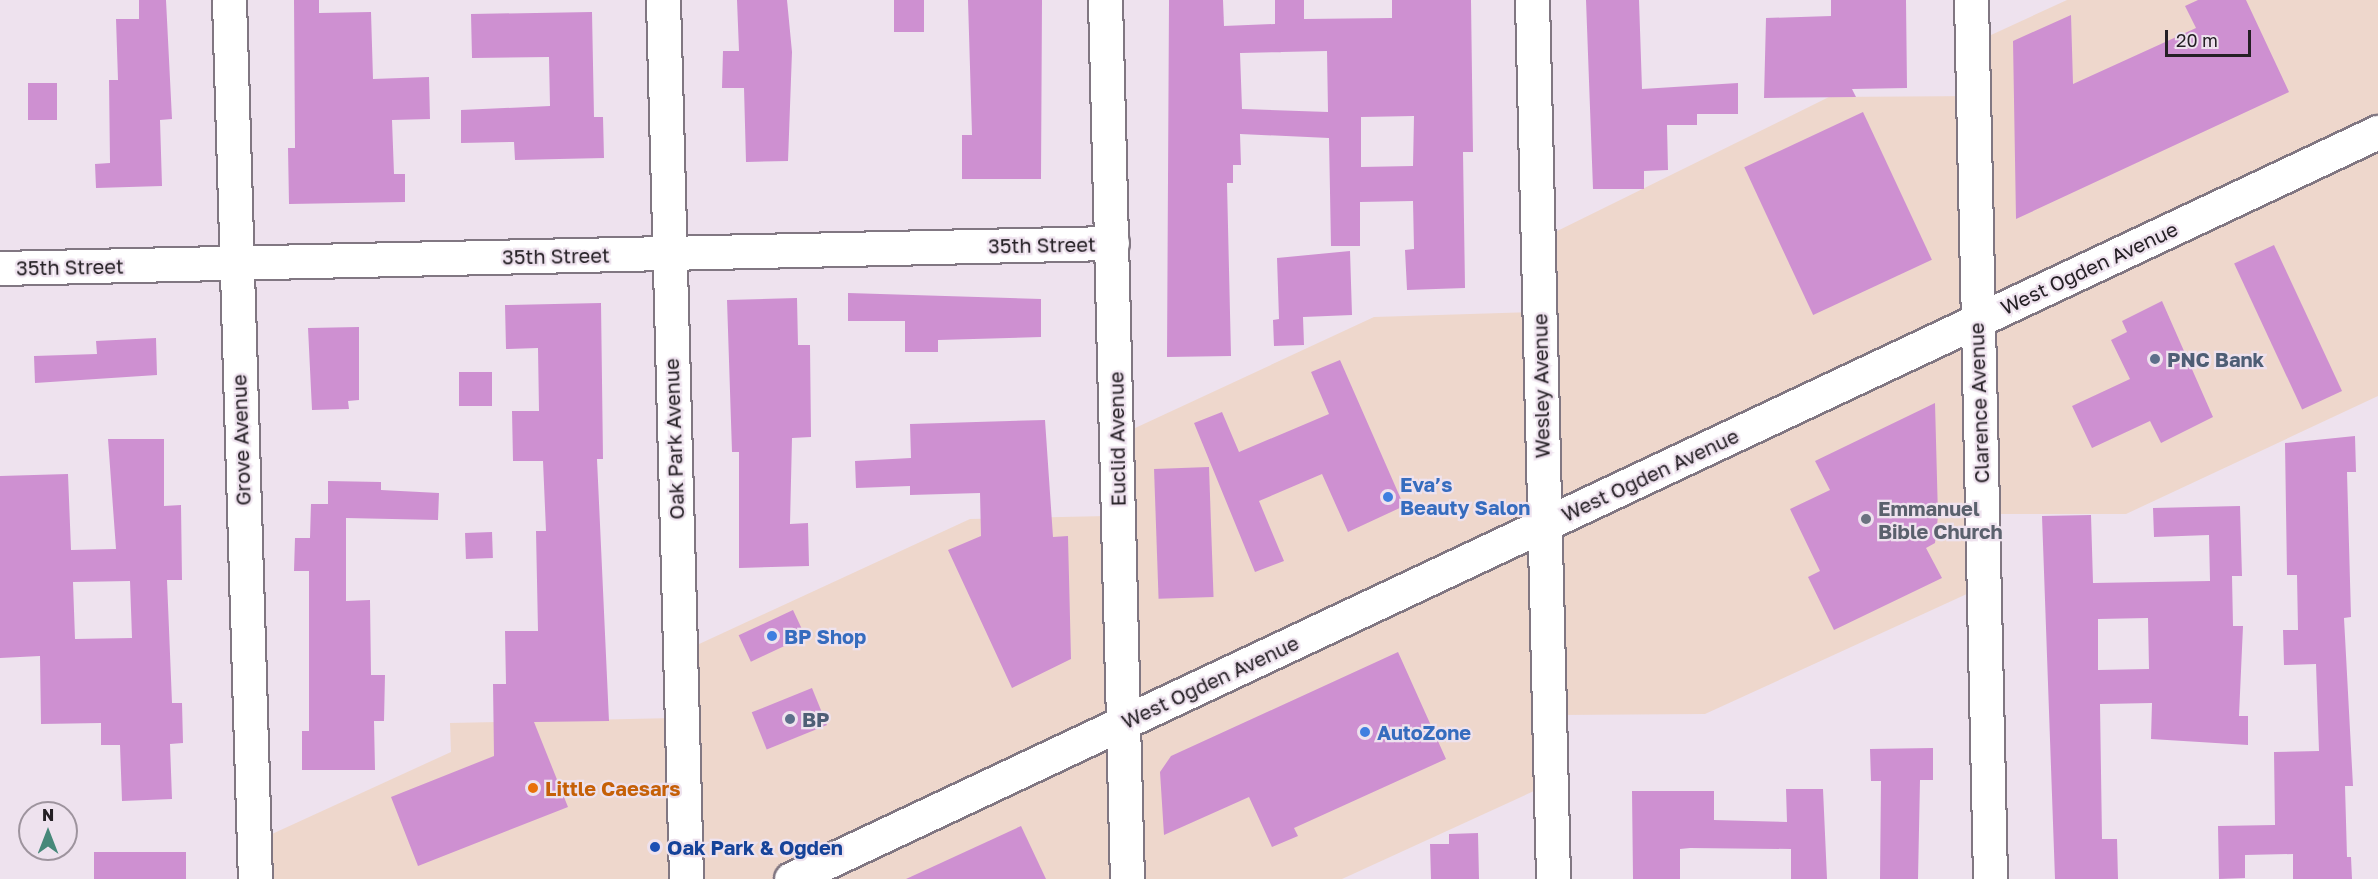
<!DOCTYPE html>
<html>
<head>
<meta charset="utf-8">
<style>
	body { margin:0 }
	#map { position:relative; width:2378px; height:879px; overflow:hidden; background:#eee2ee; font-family:"Golos Text",sans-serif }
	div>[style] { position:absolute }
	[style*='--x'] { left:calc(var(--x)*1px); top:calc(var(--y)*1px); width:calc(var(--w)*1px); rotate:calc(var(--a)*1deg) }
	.commercial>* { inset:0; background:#eed7cc }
	.building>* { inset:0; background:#ce90d1; transform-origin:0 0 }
	.roads { filter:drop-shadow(2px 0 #817782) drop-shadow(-2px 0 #817782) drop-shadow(0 2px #817782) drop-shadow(0 -2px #817782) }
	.minor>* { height:33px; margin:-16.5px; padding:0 16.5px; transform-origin:16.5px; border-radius:16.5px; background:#fff }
	.major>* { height:33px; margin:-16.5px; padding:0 16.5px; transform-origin:16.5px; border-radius:16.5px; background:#fff }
	.dots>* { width:16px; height:16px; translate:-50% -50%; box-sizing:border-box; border:3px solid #eee2ee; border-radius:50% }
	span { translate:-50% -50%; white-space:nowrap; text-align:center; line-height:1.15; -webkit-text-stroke:4.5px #eee2ee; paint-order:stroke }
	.street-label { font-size:20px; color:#252025 }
	.service-label { font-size:20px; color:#4e5e75; font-weight:700 }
	.left { translate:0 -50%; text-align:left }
	.shop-label { font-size:20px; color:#366cbe; font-weight:700 }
	.worship-label { font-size:20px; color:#5b616d; font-weight:700 }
	.food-label { font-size:20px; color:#c56008; font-weight:700 }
	.transit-label { font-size:20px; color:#164399; font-weight:700 }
	.north { position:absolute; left:18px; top:801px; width:60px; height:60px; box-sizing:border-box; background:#eee2ee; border:2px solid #9e949e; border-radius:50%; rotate:0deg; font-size:16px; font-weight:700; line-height:24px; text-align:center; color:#252025 }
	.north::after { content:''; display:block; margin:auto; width:21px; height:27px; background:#468879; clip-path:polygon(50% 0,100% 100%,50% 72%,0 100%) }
	.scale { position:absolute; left:2165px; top:30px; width:86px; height:27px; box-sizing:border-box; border:3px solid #252025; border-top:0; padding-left:8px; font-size:18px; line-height:21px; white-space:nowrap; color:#252025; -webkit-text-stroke:4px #eee2ee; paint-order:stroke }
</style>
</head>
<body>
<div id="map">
	<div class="commercial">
		<div style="clip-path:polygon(2067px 0,2378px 0,2378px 130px,1549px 518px,1543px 238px,1829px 97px,1981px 96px,1978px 41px)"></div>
		<div style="clip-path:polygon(2378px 143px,2378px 396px,2126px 514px,1991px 514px,1993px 582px,1705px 714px,1559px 715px,1554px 532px)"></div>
		<div style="clip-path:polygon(1532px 312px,1537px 520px,776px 879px,691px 879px,684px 651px,970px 519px,1107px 516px,1105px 442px,1374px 317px)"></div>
		<div style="clip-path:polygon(1540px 533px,1547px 785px,1342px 879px,802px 879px)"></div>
		<div style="clip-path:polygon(674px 718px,681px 879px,251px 879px,250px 844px,451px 752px,450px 723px)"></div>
	</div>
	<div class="building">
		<div style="clip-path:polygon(139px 0,166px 0,172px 119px,160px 120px,162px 186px,96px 188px,95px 164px,110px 163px,109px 80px,118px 80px,116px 19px,139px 19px)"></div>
		<div style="clip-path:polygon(294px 0,319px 0,319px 13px,371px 12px,373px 79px,429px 77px,430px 119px,392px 120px,394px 174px,405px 174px,405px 202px,289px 204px,288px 148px,295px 148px)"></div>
		<div style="clip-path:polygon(737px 0,787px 0,792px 52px,788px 161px,746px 162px,744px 88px,722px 88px,723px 51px,739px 51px)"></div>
		<div style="left:894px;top:0;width:30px;height:32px"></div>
		<div style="clip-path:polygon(968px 0,1042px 0,1041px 179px,962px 179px,962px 135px,972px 135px)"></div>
		<div style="clip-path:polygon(evenodd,1169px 0,1223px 0,1224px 26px,1275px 24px,1275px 0,1304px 0,1304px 19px,1392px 18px,1392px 0,1471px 0,1473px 152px,1463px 152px,1465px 288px,1407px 290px,1405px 250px,1414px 249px,1413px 201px,1360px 202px,1360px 246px,1331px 246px,1329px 138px,1240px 134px,1241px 165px,1233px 165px,1233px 183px,1227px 183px,1231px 356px,1167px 357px,1169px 0,1327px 51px,1328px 112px,1242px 109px,1240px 53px,1327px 51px,1169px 0,1414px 116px,1413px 166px,1361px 167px,1361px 117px,1414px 116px)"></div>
		<div style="clip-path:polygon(1586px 0,1639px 0,1642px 89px,1738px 83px,1738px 114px,1697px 114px,1697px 125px,1667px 125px,1668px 170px,1644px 171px,1644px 189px,1593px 189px)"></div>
		<div style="clip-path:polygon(1831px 0,1906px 0,1907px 88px,1852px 89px,1856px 97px,1764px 98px,1766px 18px,1831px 16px)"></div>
		<div style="clip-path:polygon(2198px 0,2246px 0,2289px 92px,2016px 219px,2013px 41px,2071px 15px,2073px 84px,2196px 28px,2185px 6px)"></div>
		<div style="clip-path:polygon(592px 12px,594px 117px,603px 117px,604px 158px,515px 160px,514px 142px,461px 143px,461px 110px,550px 106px,549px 57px,472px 58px,471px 14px)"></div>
		<div style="left:28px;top:83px;width:29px;height:37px"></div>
		<div style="left:1863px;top:112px;width:163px;height:131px;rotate:65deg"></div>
		<div style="left:2274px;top:245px;width:161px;height:44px;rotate:65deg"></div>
		<div style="clip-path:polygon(1350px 251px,1352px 315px,1303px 317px,1304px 345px,1274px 346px,1273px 320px,1279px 319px,1277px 258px)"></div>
		<div style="clip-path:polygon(848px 293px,1041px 299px,1041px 337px,938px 340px,938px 352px,905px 352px,905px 321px,848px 321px)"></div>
		<div style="clip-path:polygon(797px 298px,798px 345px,810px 345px,811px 437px,792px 438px,790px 524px,808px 523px,809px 566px,739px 568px,739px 452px,732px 452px,727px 300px)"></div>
		<div style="clip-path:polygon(2162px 301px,2213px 417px,2161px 443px,2150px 421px,2092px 448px,2072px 406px,2130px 379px,2111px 340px,2127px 332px,2122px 321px)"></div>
		<div style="clip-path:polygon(601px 303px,603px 459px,597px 459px,609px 721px,534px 722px,568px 807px,418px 866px,391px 797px,494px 756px,493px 684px,506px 684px,505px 631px,538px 631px,536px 531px,546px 531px,543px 461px,513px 461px,512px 411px,539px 411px,538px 348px,506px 349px,505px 305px)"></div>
		<div style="clip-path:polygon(359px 327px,359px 400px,348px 401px,349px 409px,312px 410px,308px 328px)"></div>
		<div style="clip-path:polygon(156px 338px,157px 375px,35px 383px,34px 356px,97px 354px,96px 341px)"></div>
		<div style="clip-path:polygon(1340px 360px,1404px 506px,1348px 532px,1322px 474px,1259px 501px,1284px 561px,1255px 572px,1194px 423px,1222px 412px,1239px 452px,1329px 414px,1311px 372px)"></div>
		<div style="left:459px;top:372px;width:33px;height:34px"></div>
		<div style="clip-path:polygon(1935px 403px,1938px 516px,1935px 543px,1926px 548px,1942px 578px,1834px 630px,1808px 577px,1820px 571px,1790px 509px,1830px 490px,1815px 461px)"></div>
		<div style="clip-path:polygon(1045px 420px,1053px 537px,1068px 536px,1071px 659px,1012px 688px,948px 550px,981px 536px,980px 493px,910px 495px,910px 486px,856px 488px,855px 461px,911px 458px,910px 424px)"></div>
		<div style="clip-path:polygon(2355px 436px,2356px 472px,2347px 472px,2351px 617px,2344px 618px,2353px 786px,2345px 786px,2347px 857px,2351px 857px,2352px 879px,2293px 879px,2293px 854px,2245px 855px,2245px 878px,2219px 879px,2218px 826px,2275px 825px,2274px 752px,2319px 751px,2316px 664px,2284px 665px,2283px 630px,2298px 630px,2297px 575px,2287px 575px,2285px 443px)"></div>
		<div style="clip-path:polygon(evenodd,108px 439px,164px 439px,164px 506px,181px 505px,182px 580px,167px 580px,172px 703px,182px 703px,183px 743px,170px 744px,172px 799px,122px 801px,120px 745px,101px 745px,101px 723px,41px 724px,40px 656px,0 658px,0 476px,68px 474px,71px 550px,116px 549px,108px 439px,130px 581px,132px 638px,75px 639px,73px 582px,130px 581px)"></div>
		<div style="left:1209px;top:467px;width:130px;height:55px;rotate:88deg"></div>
		<div style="clip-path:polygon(328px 481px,381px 482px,381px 490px,439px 493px,438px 520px,346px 518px,346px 601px,370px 600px,371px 675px,385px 675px,384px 721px,374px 721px,375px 770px,302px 770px,302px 731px,309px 731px,309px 571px,294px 571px,295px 538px,310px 538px,311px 504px,328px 504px)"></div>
		<div style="clip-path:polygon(evenodd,2240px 506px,2242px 576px,2232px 576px,2233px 626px,2243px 626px,2239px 716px,2248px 716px,2248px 745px,2151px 739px,2152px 703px,2100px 704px,2102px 839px,2117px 839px,2118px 879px,2055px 879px,2042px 516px,2091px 515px,2093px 583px,2210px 581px,2209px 535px,2154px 537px,2153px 508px,2240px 506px,2148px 618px,2149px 669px,2098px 670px,2098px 619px,2148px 618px)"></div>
		<div style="left:492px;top:532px;width:26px;height:27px;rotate:88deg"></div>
		<div style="left:793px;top:610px;width:29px;height:60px;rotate:65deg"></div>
		<div style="clip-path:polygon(1398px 652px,1446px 759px,1294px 828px,1298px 836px,1272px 847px,1249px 797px,1164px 835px,1160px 772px,1171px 756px)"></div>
		<div style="left:812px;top:688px;width:40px;height:65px;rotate:68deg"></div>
		<div style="clip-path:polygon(1933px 748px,1933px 780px,1920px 780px,1918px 879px,1880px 879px,1881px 781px,1871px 781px,1870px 749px)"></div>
		<div style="clip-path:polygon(1786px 789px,1823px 789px,1827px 879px,1791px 879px,1791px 849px,1690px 848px,1680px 849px,1680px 879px,1633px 879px,1632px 791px,1714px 791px,1714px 820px,1787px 822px)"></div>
		<div style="clip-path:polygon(1021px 826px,1046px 879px,906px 879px)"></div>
		<div style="clip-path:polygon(1478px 833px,1479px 879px,1431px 879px,1430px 844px,1449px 844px,1449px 834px)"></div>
		<div style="left:186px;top:852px;width:27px;height:92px;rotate:90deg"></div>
	</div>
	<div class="roads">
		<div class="minor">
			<div style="--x:229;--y:0;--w:879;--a:88.31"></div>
			<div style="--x:663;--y:0;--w:879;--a:88.5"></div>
			<div style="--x:1105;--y:0;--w:879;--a:88.57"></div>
			<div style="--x:1532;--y:0;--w:879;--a:88.63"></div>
			<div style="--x:1971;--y:0;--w:879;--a:88.76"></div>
			<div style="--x:0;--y:268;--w:1112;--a:-1.29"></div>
		</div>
		<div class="major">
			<div style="--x:791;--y:879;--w:1754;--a:-25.21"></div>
		</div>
	</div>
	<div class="dots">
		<div style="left:2155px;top:359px;background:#5c6f8a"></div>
		<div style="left:1388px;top:497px;background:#3f7fe0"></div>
		<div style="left:1866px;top:519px;background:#6b7280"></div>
		<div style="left:772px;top:636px;background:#3f7fe0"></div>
		<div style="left:790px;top:719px;background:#5c6f8a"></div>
		<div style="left:1365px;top:732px;background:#3f7fe0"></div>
		<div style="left:533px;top:788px;background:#e8710a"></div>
		<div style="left:655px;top:847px;background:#1a4fb4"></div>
	</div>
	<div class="street-label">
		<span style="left:1042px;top:245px;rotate:-1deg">35th Street</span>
		<span style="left:556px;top:256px;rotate:-1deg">35th Street</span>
		<span style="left:70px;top:267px;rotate:-1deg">35th Street</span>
		<span style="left:2089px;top:268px;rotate:-25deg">West Ogden Avenue</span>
		<span style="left:1541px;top:386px;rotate:-91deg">Wesley Avenue</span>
		<span style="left:1979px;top:403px;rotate:-92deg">Clarence Avenue</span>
		<span style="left:674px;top:439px;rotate:-92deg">Oak Park Avenue</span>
		<span style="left:1117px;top:439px;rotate:-91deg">Euclid Avenue</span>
		<span style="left:241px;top:440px;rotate:-92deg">Grove Avenue</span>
		<span style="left:1650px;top:475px;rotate:-25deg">West Ogden Avenue</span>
		<span style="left:1210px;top:682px;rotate:-25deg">West Ogden Avenue</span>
	</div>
	<div class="service-label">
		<span class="left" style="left:2167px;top:359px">PNC Bank</span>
		<span class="left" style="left:802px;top:719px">BP</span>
	</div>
	<div class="shop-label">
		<span class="left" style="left:1400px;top:496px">Eva’s<br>Beauty Salon</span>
		<span class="left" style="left:784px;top:636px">BP Shop</span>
		<span class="left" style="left:1377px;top:732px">AutoZone</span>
	</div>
	<div class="worship-label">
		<span class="left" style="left:1878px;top:520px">Emmanuel<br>Bible Church</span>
	</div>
	<div class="food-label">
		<span class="left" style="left:545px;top:788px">Little Caesars</span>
	</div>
	<div class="transit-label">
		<span class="left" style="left:667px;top:847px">Oak Park &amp; Ogden</span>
	</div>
	<div class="north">N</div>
	<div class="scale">20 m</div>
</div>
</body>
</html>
